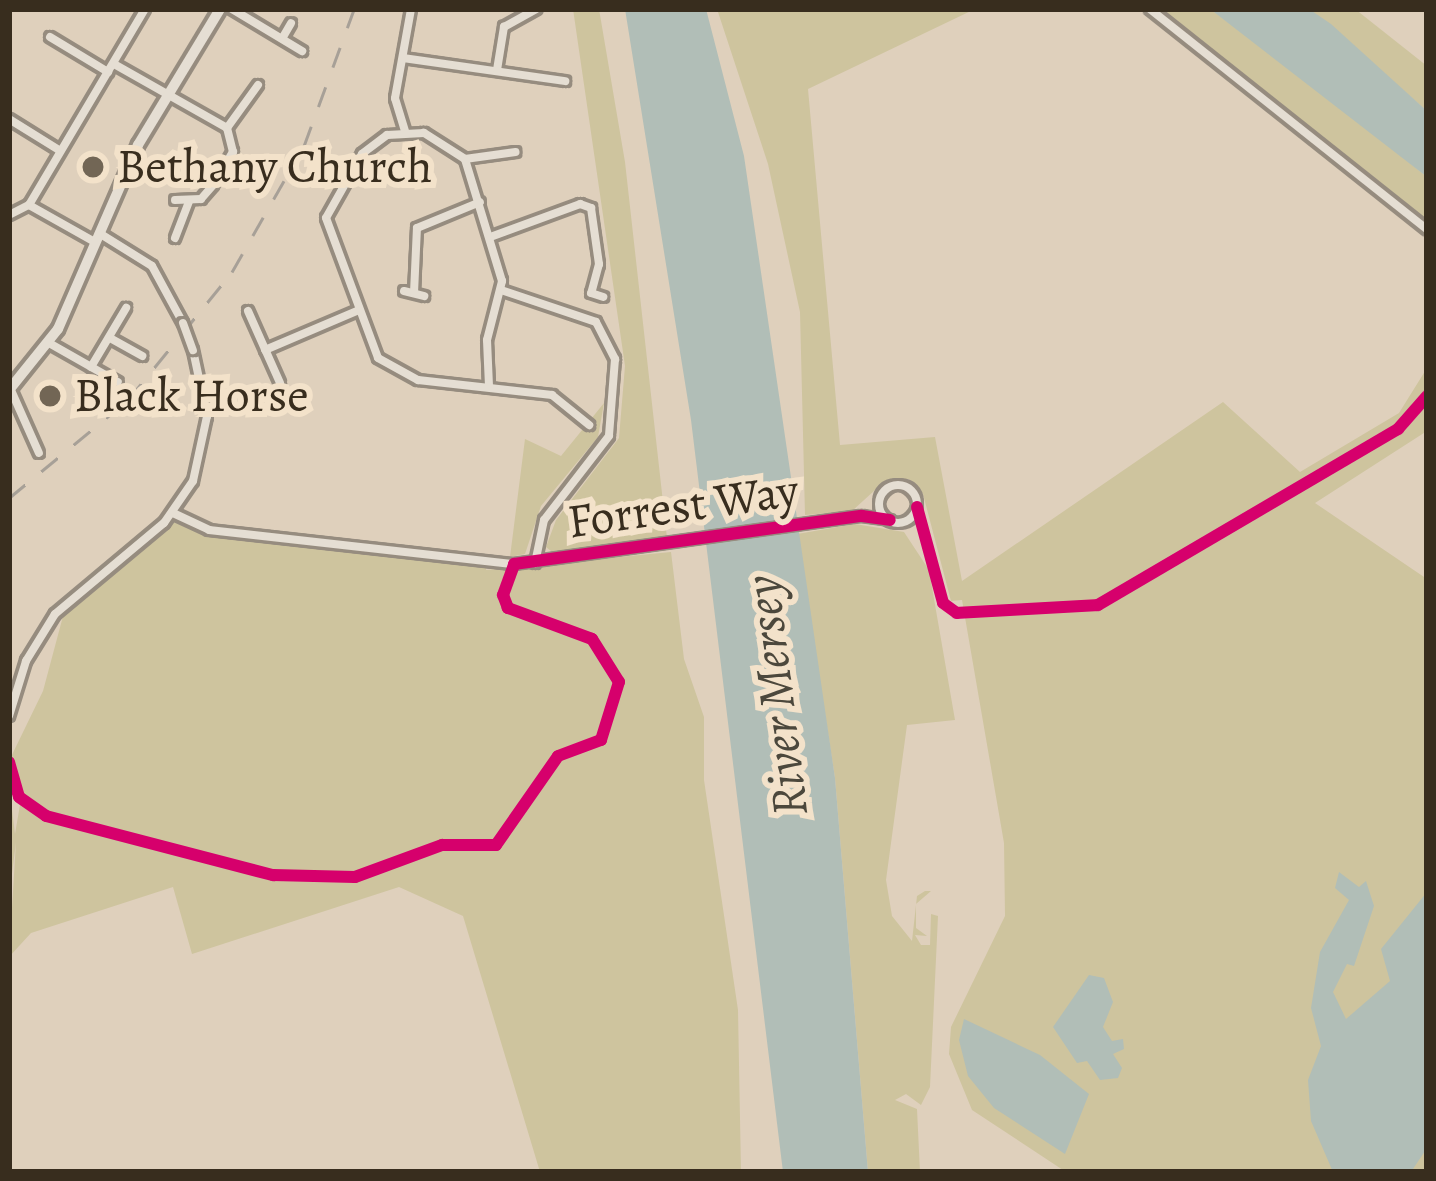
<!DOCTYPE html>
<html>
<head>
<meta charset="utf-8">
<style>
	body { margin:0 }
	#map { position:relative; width:1436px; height:1181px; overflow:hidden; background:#dfd0bc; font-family:Alegreya,serif }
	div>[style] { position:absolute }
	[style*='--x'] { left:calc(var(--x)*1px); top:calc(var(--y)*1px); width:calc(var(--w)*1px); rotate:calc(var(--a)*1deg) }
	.green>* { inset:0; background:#cec49e }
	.water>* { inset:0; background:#b1beb7 }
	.roads { filter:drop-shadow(3px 0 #968c7f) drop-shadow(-3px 0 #968c7f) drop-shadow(0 3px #968c7f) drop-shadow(0 -3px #968c7f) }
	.street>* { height:8px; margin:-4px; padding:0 4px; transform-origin:4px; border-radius:4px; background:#e5ded3 }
	.street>.ring { margin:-4px; padding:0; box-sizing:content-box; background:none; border:8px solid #e5ded3; border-radius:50% }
	.secondary>* { height:10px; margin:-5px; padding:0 5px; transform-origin:5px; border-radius:5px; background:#e5ded3 }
	.rail>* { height:3px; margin-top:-1.5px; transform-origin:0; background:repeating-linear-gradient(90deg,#a7a097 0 21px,transparent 0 42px) }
	.bridges { filter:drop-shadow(3px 0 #968c7f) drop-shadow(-3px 0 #968c7f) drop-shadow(0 3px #968c7f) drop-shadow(0 -3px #968c7f) }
	.street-bridge>* { height:8px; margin:-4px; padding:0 4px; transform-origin:4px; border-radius:4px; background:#e5ded3 }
	.cycleway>* { height:12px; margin:-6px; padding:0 6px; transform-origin:6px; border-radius:6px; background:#d6006c }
	.dots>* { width:33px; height:33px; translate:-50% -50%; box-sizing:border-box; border:6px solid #f3e2ca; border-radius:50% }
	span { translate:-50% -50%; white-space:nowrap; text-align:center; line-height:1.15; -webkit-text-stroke:12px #f3e2ca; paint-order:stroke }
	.poi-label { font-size:48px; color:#382d1e }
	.left { translate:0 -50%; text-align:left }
	.street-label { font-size:48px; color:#382d1e }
	.water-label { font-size:51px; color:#4c483c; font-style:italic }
	.frame { position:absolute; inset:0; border:12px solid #382d1e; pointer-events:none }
</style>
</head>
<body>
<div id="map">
	<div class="green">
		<div style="clip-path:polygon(573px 9px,599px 9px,625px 162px,667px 538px,556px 555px,546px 547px,556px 520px,619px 438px,625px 366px)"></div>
		<div style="clip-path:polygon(717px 9px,975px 9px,808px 89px,840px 445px,935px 437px,962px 581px,1223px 402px,1300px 472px,1399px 413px,1427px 368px,1427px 431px,1315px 503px,1427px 579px,1427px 1172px,1066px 1172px,972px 1110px,949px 1054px,951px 1027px,1005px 916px,1004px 843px,962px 600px,951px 601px,923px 494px,909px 479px,886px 480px,852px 511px,805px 515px,800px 312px,768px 164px)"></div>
		<div style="clip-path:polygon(1150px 9px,1210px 9px,1314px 85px,1427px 177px,1427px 229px)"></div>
		<div style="clip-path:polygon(1309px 9px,1355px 9px,1427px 66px,1427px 111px)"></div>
		<div style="clip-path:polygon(604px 403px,598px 437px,541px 506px,525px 554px,510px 557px,525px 439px,561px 456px)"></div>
		<div style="clip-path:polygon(173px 513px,201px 528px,487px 562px,486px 570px,671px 552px,684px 659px,704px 717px,704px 780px,738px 1010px,741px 1172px,540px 1172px,463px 916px,399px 887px,192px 954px,173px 887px,31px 933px,9px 957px,16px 842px,9px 897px,9px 785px,15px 834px,21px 799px,9px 761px,43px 691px,66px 605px)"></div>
		<div style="clip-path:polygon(855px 524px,904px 532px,929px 570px,955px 720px,907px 725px,886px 880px,892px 916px,912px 941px,917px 896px,925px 891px,931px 891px,916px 904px,916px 928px,927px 936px,915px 935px,921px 945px,930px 945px,931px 914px,938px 916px,930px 1087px,921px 1105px,906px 1094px,895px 1100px,917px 1109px,920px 1172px,868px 1172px,835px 778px,797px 534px)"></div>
	</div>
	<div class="water">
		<div style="clip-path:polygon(625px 9px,706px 9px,744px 156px,835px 778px,868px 1172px,783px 1172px,691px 420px)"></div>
		<div style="clip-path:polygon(1210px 9px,1309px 9px,1331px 24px,1427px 111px,1427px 177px)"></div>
		<div style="clip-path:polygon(1339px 872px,1359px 887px,1366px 881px,1374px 906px,1354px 966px,1347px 964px,1333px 992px,1346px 1019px,1390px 981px,1381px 949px,1427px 892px,1427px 1148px,1411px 1172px,1333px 1172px,1311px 1121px,1308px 1080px,1321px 1046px,1311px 1008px,1320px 952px,1349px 900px,1335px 888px)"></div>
		<div style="clip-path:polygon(1089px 975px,1104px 978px,1113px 1002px,1103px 1027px,1112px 1041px,1123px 1039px,1124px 1049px,1113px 1054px,1122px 1068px,1118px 1078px,1100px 1080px,1087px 1061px,1077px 1063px,1053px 1027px)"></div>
		<div style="clip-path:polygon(964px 1019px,1040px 1055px,1089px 1094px,1065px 1154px,994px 1108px,968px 1076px,959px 1040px)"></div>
	</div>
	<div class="roads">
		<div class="street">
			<div style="--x:232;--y:9;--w:82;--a:31"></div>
			<div style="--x:1150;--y:9;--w:354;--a:38.5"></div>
			<div style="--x:50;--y:37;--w:68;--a:31.1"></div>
			<div style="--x:283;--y:37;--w:16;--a:-60"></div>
			<div style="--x:403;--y:58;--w:164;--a:8.1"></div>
			<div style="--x:114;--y:64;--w:130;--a:29.5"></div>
			<div style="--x:227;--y:128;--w:53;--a:-54.2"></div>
			<div style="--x:497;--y:70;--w:44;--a:-80.8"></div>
			<div style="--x:504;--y:27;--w:37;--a:-29"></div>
			<div style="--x:9;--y:119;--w:59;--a:31.8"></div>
			<div style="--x:405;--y:131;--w:34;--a:-107"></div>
			<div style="--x:395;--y:98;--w:90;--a:-79.8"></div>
			<div style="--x:465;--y:159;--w:51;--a:-7.8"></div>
			<div style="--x:175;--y:200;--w:26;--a:-2"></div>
			<div style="--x:201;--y:199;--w:18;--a:-49"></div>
			<div style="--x:213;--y:185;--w:39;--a:-59"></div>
			<div style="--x:233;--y:152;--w:25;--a:-104"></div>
			<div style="--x:29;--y:205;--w:228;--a:-59.4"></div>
			<div style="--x:29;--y:205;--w:76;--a:29.3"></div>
			<div style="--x:9;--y:215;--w:22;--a:-27"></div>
			<div style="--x:99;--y:233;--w:62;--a:31.9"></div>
			<div style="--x:152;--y:266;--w:65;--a:61.5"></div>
			<div style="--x:493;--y:236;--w:93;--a:-20.2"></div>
			<div style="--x:580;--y:204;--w:12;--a:20"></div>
			<div style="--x:591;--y:208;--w:57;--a:81.9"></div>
			<div style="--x:599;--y:264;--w:30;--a:105"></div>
			<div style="--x:591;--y:293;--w:13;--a:18"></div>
			<div style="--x:175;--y:238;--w:39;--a:-69"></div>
			<div style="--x:501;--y:290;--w:100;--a:18.6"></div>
			<div style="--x:596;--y:322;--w:42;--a:62.8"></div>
			<div style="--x:615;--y:359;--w:77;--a:94.5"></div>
			<div style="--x:609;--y:436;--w:106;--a:127.7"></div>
			<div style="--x:544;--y:520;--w:44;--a:101.8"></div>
			<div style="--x:404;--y:291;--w:21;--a:14"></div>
			<div style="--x:414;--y:293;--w:65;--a:-87.4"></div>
			<div style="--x:417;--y:228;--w:68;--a:-22.4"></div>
			<div style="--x:248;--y:311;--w:79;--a:66"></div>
			<div style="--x:110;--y:338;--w:37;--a:29"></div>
			<div style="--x:49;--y:343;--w:79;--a:29.5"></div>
			<div style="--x:265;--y:350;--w:100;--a:-23"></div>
			<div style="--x:91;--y:367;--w:69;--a:-59.3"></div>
			<div style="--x:489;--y:386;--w:46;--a:-92.5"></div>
			<div style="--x:487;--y:340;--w:61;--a:-75.7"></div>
			<div style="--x:502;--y:281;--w:127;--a:-106.9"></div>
			<div style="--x:465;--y:159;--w:49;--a:-147.6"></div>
			<div style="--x:424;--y:133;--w:37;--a:177"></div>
			<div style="--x:387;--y:135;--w:31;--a:143"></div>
			<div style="--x:362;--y:154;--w:73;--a:119.4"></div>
			<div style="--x:326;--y:218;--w:149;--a:69.6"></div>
			<div style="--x:378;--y:358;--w:46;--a:28.8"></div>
			<div style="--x:418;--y:380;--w:135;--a:6.4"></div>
			<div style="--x:552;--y:395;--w:48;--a:39"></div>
			<div style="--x:10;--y:388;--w:71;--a:66"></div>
			<div class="ring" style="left:879px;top:485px;width:30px;height:30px"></div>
			<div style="--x:173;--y:513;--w:40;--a:25"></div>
			<div style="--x:209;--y:530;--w:307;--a:6.4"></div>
			<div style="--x:514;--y:564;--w:351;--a:-7.9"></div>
			<div style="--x:862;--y:516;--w:28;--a:8"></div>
			<div style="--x:9;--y:716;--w:58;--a:-72.8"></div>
			<div style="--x:26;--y:661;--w:55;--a:-58.3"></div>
			<div style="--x:55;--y:614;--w:142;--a:-39.9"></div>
			<div style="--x:164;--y:523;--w:51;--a:-55.4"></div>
			<div style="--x:193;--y:481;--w:66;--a:-77.8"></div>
			<div style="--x:207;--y:416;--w:67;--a:-102"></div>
		</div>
		<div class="secondary">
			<div style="--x:9;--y:390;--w:78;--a:-51.2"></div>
			<div style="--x:58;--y:329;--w:201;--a:-66.5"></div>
			<div style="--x:138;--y:145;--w:159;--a:-58.9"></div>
		</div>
	</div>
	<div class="rail">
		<div style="--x:9;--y:498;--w:154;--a:-39.5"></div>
		<div style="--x:128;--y:400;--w:165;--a:-50.9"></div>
		<div style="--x:232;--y:272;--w:145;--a:-60.3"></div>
		<div style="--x:304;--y:146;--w:146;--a:-69.9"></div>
	</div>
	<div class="bridges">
		<div class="street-bridge">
			<div style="--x:183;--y:323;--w:29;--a:70"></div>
		</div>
	</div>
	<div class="cycleway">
		<div style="--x:917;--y:507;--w:99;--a:74.8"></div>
		<div style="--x:943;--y:603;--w:17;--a:36"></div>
		<div style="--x:957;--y:613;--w:141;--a:-3.2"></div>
		<div style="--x:1098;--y:605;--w:348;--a:-30.4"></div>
		<div style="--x:1398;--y:429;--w:44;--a:-48.7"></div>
		<div style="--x:9;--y:762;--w:36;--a:74"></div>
		<div style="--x:19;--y:797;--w:33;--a:35"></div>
		<div style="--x:46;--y:816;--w:235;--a:14.6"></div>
		<div style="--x:273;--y:875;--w:82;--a:1.4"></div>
		<div style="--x:355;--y:877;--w:93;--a:-20.2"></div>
		<div style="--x:442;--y:845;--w:54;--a:0"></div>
		<div style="--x:496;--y:845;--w:108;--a:-55.1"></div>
		<div style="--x:558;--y:756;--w:46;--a:-20.4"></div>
		<div style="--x:601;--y:740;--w:61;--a:-72.8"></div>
		<div style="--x:619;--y:682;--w:51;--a:-122.1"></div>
		<div style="--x:592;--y:639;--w:90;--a:-159.7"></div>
		<div style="--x:508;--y:608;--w:14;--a:-111"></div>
		<div style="--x:503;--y:595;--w:33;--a:-70"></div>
		<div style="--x:514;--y:564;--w:351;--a:-7.9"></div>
		<div style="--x:862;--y:516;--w:28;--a:8"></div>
	</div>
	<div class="dots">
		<div style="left:93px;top:167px;background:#726655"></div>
		<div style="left:50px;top:396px;background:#726655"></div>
	</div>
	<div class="poi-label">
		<span class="left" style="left:117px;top:167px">Bethany Church</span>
		<span class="left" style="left:74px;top:396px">Black Horse</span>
	</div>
	<div class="street-label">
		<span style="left:683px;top:506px;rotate:-8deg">Forrest Way</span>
	</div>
	<div class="water-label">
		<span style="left:776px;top:696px;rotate:-97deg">River Mersey</span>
	</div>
	<div class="frame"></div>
</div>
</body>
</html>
